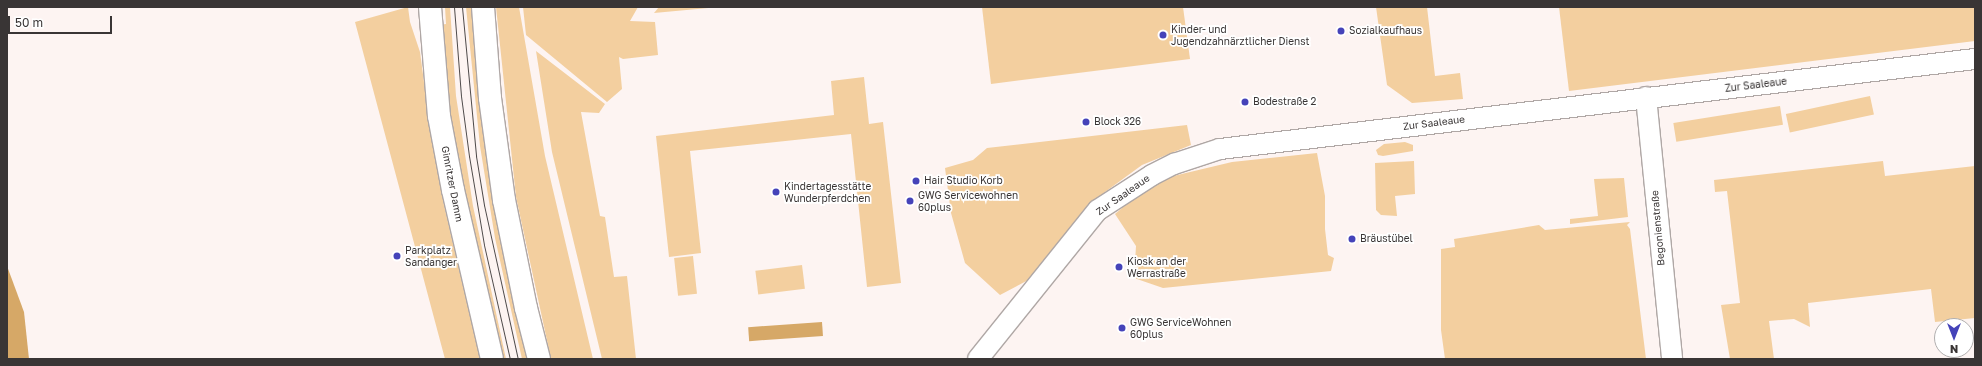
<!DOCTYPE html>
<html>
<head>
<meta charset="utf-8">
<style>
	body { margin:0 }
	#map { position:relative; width:1982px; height:366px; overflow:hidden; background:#fdf4f2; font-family:"Golos Text",sans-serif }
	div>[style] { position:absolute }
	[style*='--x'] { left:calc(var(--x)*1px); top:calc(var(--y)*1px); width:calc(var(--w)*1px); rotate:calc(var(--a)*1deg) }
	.green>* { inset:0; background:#f3cf9f; transform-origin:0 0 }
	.forest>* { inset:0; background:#d6a867; transform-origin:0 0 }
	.roads { filter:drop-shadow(1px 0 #afa7a5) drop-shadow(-1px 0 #afa7a5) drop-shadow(0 1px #afa7a5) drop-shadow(0 -1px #afa7a5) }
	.minor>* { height:20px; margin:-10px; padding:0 10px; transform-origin:10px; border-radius:10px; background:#fff }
	.major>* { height:22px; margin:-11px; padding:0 11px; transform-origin:11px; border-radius:11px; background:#fff }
	.tram>* { height:1px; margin:-0.5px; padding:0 0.5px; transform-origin:0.5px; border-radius:0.5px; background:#4e4a4a }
	.dots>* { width:11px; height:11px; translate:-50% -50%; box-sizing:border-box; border:2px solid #fff; border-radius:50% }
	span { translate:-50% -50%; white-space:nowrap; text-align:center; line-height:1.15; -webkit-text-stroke:3.5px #fff; paint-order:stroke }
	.poi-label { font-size:10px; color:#393535 }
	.left { translate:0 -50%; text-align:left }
	.street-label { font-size:10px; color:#393535 }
	.frame { position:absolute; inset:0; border:8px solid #393535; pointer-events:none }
	.north { position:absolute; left:1934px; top:318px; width:40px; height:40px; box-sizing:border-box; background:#fff; border:1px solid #b0aeae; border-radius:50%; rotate:180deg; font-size:11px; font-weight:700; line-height:16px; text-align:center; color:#393535 }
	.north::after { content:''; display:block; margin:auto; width:14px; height:18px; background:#4543b9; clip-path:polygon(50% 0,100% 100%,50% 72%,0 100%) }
	.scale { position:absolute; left:8px; top:16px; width:104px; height:18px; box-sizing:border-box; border:2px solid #393535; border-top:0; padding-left:5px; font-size:12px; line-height:14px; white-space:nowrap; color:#393535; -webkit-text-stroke:3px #fff; paint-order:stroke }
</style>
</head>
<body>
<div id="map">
	<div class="green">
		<div style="clip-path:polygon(408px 7px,410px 22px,420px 52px,432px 142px,444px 205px,480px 359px,445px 359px,355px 22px)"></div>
		<div style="clip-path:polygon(437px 7px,450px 7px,456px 96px,473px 206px,506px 359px,499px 359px,454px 162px,438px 25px,446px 24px,445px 7px)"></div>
		<div style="clip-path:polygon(466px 7px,476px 7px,530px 359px,522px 359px,495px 238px,480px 146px)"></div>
		<div style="clip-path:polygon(496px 7px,519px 7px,545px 156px,593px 359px,551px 359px,516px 197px)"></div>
		<div style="clip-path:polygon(523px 7px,638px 7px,630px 21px,655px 22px,658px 55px,623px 59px,619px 57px,622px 89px,607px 102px,526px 35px)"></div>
		<div style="clip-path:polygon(659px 7px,719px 7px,654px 13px)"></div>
		<div style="clip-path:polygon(982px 7px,1183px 7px,1190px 59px,991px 84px)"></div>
		<div style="clip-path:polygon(1376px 7px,1427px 7px,1435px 76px,1460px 73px,1463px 99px,1412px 103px,1387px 85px)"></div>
		<div style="clip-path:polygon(1559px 7px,1975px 7px,1975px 41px,1569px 91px)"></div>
		<div style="clip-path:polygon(536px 51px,605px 104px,599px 113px,581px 112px,600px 216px,605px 217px,614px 277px,627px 276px,636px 359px,602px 359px,552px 152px)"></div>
		<div style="clip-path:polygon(864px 77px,869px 124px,883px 122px,901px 283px,867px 287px,851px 134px,690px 151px,701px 253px,669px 257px,656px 136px,834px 115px,831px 81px)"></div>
		<div style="left:1870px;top:96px;width:19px;height:86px;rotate:78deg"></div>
		<div style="left:1780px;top:106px;width:19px;height:108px;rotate:81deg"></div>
		<div style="clip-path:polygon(1187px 125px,1191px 145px,1142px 165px,1105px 192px,1069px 229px,1032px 278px,1000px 295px,965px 263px,951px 213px,945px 168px,973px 160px,987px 148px)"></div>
		<div style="clip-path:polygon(1405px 142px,1413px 145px,1413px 151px,1383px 156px,1378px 155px,1376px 150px,1384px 144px)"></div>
		<div style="clip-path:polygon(1317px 153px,1325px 196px,1325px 229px,1328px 255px,1334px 258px,1331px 271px,1163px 288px,1134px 278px,1136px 246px,1115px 214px,1141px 192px,1165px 178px,1232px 162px)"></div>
		<div style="clip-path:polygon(1414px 161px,1415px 194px,1395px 196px,1397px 216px,1381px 215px,1376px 210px,1375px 163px)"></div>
		<div style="clip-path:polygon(1883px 161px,1885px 176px,1975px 166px,1975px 318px,1935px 322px,1931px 289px,1808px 303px,1810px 327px,1794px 319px,1769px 321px,1774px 359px,1730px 359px,1721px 305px,1740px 303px,1727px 191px,1715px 192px,1714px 180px)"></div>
		<div style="clip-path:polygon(1624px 178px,1628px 217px,1570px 224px,1570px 219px,1598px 216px,1594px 179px)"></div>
		<div style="clip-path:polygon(1630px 222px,1627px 225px,1630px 229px,1646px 359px,1445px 359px,1441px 330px,1441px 249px,1455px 247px,1454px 239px,1539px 225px,1545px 230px)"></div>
		<div style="left:693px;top:256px;width:38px;height:19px;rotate:84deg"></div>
		<div style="left:802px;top:265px;width:24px;height:47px;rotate:83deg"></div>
	</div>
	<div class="forest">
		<div style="clip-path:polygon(7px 266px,24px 312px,29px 359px,7px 359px)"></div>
		<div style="left:822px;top:322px;width:14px;height:74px;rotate:86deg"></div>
	</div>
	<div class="roads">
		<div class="minor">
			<div style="--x:1646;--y:97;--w:263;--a:84.3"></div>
			<div style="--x:978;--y:359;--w:191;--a:-51.2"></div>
			<div style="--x:1098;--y:210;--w:64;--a:-32.9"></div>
			<div style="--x:1152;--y:175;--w:25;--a:-27"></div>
			<div style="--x:1174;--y:164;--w:48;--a:-18.1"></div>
			<div style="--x:1220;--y:149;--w:760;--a:-6.8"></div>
		</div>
		<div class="major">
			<div style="--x:430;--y:7;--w:109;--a:85.3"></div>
			<div style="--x:439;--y:116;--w:75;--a:79.3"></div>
			<div style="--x:453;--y:190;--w:173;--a:77"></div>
			<div style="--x:483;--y:7;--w:91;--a:85.6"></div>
			<div style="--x:490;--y:98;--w:103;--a:82.2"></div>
			<div style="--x:504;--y:200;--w:110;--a:78.5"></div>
			<div style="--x:526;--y:308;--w:53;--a:75.7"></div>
		</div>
	</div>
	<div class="tram">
		<div style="--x:454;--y:7;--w:89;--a:85.5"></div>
		<div style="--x:461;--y:96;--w:61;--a:82.4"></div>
		<div style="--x:469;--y:156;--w:90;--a:80.4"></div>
		<div style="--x:484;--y:245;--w:117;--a:77.2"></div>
		<div style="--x:462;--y:7;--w:150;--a:84.6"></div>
		<div style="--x:476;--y:156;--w:50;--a:80.7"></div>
		<div style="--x:484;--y:205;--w:158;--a:77.6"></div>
	</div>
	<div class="dots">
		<div style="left:1341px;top:31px;background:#4543b9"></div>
		<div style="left:1163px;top:35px;background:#4543b9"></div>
		<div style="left:1245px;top:102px;background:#4543b9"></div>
		<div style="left:1086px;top:122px;background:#4543b9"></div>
		<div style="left:916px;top:181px;background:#4543b9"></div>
		<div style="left:776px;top:192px;background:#4543b9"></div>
		<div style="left:910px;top:201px;background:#4543b9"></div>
		<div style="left:1352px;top:239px;background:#4543b9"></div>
		<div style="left:397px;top:256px;background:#4543b9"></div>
		<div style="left:1119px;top:267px;background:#4543b9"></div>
		<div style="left:1122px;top:328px;background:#4543b9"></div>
	</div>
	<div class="poi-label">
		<span class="left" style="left:1171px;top:35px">Kinder- und<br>Jugendzahnärztlicher Dienst</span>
		<span class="left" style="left:1349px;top:31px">Sozialkaufhaus</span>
		<span class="left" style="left:1253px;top:102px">Bodestraße 2</span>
		<span class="left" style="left:1094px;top:122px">Block 326</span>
		<span class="left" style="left:924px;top:181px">Hair Studio Korb</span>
		<span class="left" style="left:784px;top:192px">Kindertagesstätte<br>Wunderpferdchen</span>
		<span class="left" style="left:918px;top:201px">GWG Servicewohnen<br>60plus</span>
		<span class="left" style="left:1360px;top:239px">Bräustübel</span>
		<span class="left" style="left:405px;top:256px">Parkplatz<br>Sandanger</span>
		<span class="left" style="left:1127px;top:267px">Kiosk an der<br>Werrastraße</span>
		<span class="left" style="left:1130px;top:328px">GWG ServiceWohnen<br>60plus</span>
	</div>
	<div class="street-label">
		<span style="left:1756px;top:85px;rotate:-7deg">Zur Saaleaue</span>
		<span style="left:1434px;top:123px;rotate:-7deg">Zur Saaleaue</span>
		<span style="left:452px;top:184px;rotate:79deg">Gimritzer Damm</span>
		<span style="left:1123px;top:195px;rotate:-35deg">Zur Saaleaue</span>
		<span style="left:1658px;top:228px;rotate:-95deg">Begonienstraße</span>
	</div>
	<div class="frame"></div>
	<div class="north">N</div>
	<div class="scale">50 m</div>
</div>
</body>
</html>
